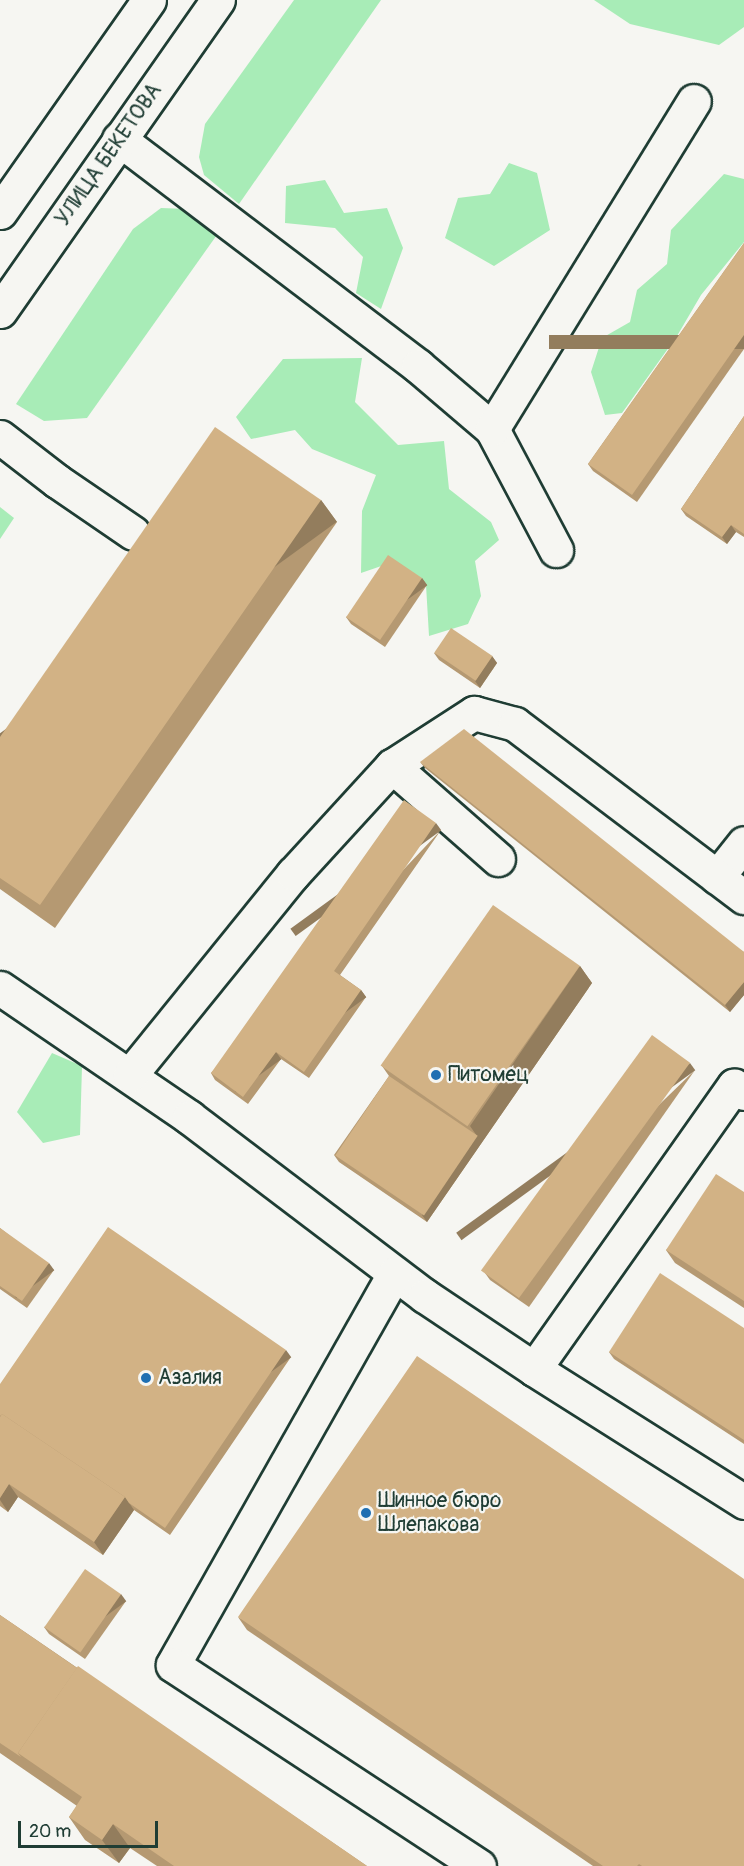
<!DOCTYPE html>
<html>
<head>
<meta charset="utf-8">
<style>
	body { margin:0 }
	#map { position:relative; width:744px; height:1866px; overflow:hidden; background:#f6f6f2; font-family:Pangolin,sans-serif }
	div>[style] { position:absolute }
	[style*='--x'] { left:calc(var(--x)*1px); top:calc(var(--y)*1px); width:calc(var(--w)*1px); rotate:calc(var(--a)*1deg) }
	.green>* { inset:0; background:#a8ecb7 }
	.roads { filter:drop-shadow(2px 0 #1f3d34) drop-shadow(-2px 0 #1f3d34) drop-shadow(0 2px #1f3d34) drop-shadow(0 -2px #1f3d34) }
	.minor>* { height:33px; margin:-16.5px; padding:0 16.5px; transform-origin:16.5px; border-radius:16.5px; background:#f6f6f2 }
	.major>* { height:33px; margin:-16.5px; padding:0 16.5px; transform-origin:16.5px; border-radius:16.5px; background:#f6f6f2 }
	.wall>* { inset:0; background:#b59972 }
	.shaded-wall>* { inset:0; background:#937d5d; transform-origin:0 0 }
	.building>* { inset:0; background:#d2b285; transform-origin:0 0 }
	.dots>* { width:16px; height:16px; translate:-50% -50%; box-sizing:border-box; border:3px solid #f6f6f2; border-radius:50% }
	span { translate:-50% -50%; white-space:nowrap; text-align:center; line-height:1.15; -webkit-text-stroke:4.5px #f6f6f2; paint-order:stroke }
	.street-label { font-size:21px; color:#1f3d34 }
	.poi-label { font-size:21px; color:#1f3d34 }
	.left { translate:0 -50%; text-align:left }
	.scale { position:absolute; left:18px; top:1821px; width:140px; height:27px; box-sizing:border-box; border:3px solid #1f3d34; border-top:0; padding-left:8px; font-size:18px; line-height:21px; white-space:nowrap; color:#1f3d34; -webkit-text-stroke:4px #f6f6f2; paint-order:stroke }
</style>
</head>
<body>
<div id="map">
	<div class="green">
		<div style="clip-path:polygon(294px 0,381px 0,239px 204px,204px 175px,199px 157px,205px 124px)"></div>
		<div style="clip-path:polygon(594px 0,744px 0,744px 27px,719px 45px,630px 24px)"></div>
		<div style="clip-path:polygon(509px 163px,537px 173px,550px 230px,494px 266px,445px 238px,458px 198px,490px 194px)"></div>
		<div style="clip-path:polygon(724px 174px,744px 179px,744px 242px,701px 295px,677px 336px,622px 413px,605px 415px,591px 372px,602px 338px,630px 322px,637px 290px,667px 264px,671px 230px)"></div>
		<div style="clip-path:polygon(325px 180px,344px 213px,387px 208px,403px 248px,381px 309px,356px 293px,363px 257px,335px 228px,285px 223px,286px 186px)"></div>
		<div style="clip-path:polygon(161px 208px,188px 209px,219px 232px,87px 418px,44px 421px,16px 404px,133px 229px)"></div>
		<div style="clip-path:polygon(362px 358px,355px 402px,398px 445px,444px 441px,449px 489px,491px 522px,499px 540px,475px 561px,481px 596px,468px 624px,429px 636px,426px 585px,393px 562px,361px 573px,362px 511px,376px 475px,312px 449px,295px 430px,251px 439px,236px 417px,283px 359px)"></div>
		<div style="clip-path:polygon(0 507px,14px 518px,0 539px)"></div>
		<div style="clip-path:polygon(52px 1053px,82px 1066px,80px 1135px,43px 1143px,17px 1112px)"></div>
	</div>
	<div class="roads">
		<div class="minor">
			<div style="--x:119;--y:139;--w:375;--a:37.2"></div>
			<div style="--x:418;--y:366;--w:97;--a:40.4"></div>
			<div style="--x:492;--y:429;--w:137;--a:62.1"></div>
			<div style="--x:492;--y:429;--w:385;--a:-58.4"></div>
			<div style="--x:0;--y:437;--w:72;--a:37.7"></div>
			<div style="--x:57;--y:481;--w:92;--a:34.4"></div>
			<div style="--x:392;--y:766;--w:141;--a:41.3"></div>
			<div style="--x:717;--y:877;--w:43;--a:-51.5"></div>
			<div style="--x:0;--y:988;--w:229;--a:34.3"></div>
			<div style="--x:189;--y:1117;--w:296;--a:37.2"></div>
			<div style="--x:425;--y:1296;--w:131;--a:33.8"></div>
			<div style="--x:534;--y:1369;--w:249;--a:32.3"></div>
			<div style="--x:130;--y:1075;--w:259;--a:-51"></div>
			<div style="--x:293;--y:874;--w:147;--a:-47.5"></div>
			<div style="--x:392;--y:766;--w:98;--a:-32.9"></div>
			<div style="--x:474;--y:713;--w:42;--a:15"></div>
			<div style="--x:515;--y:724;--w:287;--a:37.1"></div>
			<div style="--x:394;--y:1274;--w:449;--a:119.5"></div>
			<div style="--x:173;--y:1665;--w:366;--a:33.3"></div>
			<div style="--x:534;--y:1369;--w:347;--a:-54.8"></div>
			<div style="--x:734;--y:1086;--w:12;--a:35"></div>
		</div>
		<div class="major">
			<div style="--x:0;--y:212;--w:259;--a:-54.9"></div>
			<div style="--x:0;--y:311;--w:380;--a:-55"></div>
		</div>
	</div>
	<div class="wall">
		<div style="clip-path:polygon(744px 243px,744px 349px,637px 502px,593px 471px,588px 464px)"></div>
		<div style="clip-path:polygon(744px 416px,744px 537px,736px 532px,727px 544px,686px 516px,681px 509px)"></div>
		<div style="clip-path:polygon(321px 500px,337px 522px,55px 928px,0 889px,0 737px)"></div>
		<div style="clip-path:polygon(422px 578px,427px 585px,385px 647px,351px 624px,346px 617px)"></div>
		<div style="clip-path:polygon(434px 653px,492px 656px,497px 663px,480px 688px,439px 660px)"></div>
		<div style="clip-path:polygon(420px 762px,744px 952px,744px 995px,730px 1012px,425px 768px)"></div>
		<div style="clip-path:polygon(441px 830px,340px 975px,361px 990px,366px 997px,309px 1078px,281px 1059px,248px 1104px,215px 1080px,211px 1073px)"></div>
		<div style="clip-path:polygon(580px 966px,592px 983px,427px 1222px,339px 1162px,334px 1155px,389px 1076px,382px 1066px)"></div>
		<div style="clip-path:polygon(695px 1070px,529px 1307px,490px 1280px,485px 1273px)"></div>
		<div style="clip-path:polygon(744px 1192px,744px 1308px,675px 1263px,666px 1250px)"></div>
		<div style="clip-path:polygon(0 1228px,54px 1270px,27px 1308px,0 1289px)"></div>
		<div style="clip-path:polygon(744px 1328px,744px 1444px,614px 1359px,609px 1352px)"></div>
		<div style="clip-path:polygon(291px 1357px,170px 1535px,134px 1510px,103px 1555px,18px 1497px,8px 1512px,0 1506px,0 1384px)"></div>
		<div style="clip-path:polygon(126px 1601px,85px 1659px,49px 1634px,44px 1627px)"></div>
		<div style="clip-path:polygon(0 1615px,367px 1866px,157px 1866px,130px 1848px,119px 1863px,85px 1840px,69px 1817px,77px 1806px,0 1753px)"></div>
		<div style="clip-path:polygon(238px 1617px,744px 1866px,593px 1866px,247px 1630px)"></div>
	</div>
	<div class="shaded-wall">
		<div style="left:744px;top:335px;width:14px;height:195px;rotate:90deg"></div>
		<div style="left:321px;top:500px;width:27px;height:493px;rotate:54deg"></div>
		<div style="clip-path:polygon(731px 525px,736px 532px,727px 544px,722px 537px)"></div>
		<div style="left:422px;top:578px;width:9px;height:75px;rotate:54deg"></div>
		<div style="clip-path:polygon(492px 656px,497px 663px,480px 688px,475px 681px)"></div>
		<div style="left:436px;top:823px;width:9px;height:180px;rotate:54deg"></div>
		<div style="clip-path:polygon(580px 966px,592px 983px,427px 1222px,422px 1215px,477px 1136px,470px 1126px)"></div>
		<div style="clip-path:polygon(744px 982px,744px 995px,730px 1012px,725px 1005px)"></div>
		<div style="left:361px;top:990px;width:9px;height:100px;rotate:54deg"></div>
		<div style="left:276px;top:1052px;width:9px;height:56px;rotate:54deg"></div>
		<div style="left:690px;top:1063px;width:9px;height:289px;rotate:54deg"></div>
		<div style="left:49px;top:1263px;width:9px;height:47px;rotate:54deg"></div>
		<div style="left:286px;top:1350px;width:9px;height:215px;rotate:54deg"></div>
		<div style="clip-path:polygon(9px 1484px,18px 1497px,8px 1512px,0 1500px,0 1498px)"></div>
		<div style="clip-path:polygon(125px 1497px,134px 1510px,103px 1555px,94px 1542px)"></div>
		<div style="left:121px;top:1594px;width:9px;height:71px;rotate:54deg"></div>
		<div style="clip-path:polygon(113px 1824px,130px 1848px,119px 1863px,102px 1840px)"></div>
	</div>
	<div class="building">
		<div style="clip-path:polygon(744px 243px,744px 335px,632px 495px,588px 464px)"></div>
		<div style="clip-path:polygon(744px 416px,744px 534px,731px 525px,722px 537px,681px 509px)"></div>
		<div style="clip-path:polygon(215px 427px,321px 500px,40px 905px,0 878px,0 737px)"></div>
		<div style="left:388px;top:555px;width:41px;height:75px;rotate:34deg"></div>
		<div style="left:451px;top:628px;width:50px;height:30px;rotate:34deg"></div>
		<div style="clip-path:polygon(464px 729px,744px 952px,744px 982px,725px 1005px,420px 762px)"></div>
		<div style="clip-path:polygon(404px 800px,436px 823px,334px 971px,361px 990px,304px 1072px,276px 1052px,243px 1097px,211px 1073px)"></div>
		<div style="left:493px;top:905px;width:106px;height:196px;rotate:35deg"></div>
		<div style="left:652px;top:1035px;width:47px;height:291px;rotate:36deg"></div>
		<div style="left:389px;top:1076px;width:107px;height:96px;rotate:34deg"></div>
		<div style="clip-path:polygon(716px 1174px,744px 1192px,744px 1301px,666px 1250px)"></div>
		<div style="clip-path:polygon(108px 1227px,286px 1350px,165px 1528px,129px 1503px,125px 1497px,2px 1414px,1px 1416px,0 1415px,0 1384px)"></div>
		<div style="clip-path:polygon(0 1228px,49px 1263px,22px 1301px,0 1286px)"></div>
		<div style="clip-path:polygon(660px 1273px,744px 1328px,744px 1440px,609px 1352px)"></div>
		<div style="clip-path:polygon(417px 1356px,744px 1579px,744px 1866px,642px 1866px,639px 1864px,637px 1866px,603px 1866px,238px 1617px)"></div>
		<div style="clip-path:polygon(2px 1414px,125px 1497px,94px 1542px,9px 1484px,0 1498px,0 1417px)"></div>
		<div style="left:85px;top:1569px;width:44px;height:71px;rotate:35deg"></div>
		<div style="clip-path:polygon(0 1615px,77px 1668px,18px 1753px,21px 1757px,0 1743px)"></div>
		<div style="clip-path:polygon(78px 1666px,367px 1866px,174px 1866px,113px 1824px,102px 1840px,69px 1817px,82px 1797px,18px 1753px)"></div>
	</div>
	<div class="dots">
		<div style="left:436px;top:1075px;background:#1f6fb2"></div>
		<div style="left:146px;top:1378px;background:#1f6fb2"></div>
		<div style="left:366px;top:1513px;background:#1f6fb2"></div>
	</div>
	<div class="street-label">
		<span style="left:109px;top:155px;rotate:-55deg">УЛИЦА БЕКЕТОВА</span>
	</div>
	<div class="poi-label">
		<span class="left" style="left:448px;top:1075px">Питомец</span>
		<span class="left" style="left:158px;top:1378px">Азалия</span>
		<span class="left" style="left:378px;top:1513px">Шинное бюро<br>Шлепакова</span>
	</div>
	<div class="scale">20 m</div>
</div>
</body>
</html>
